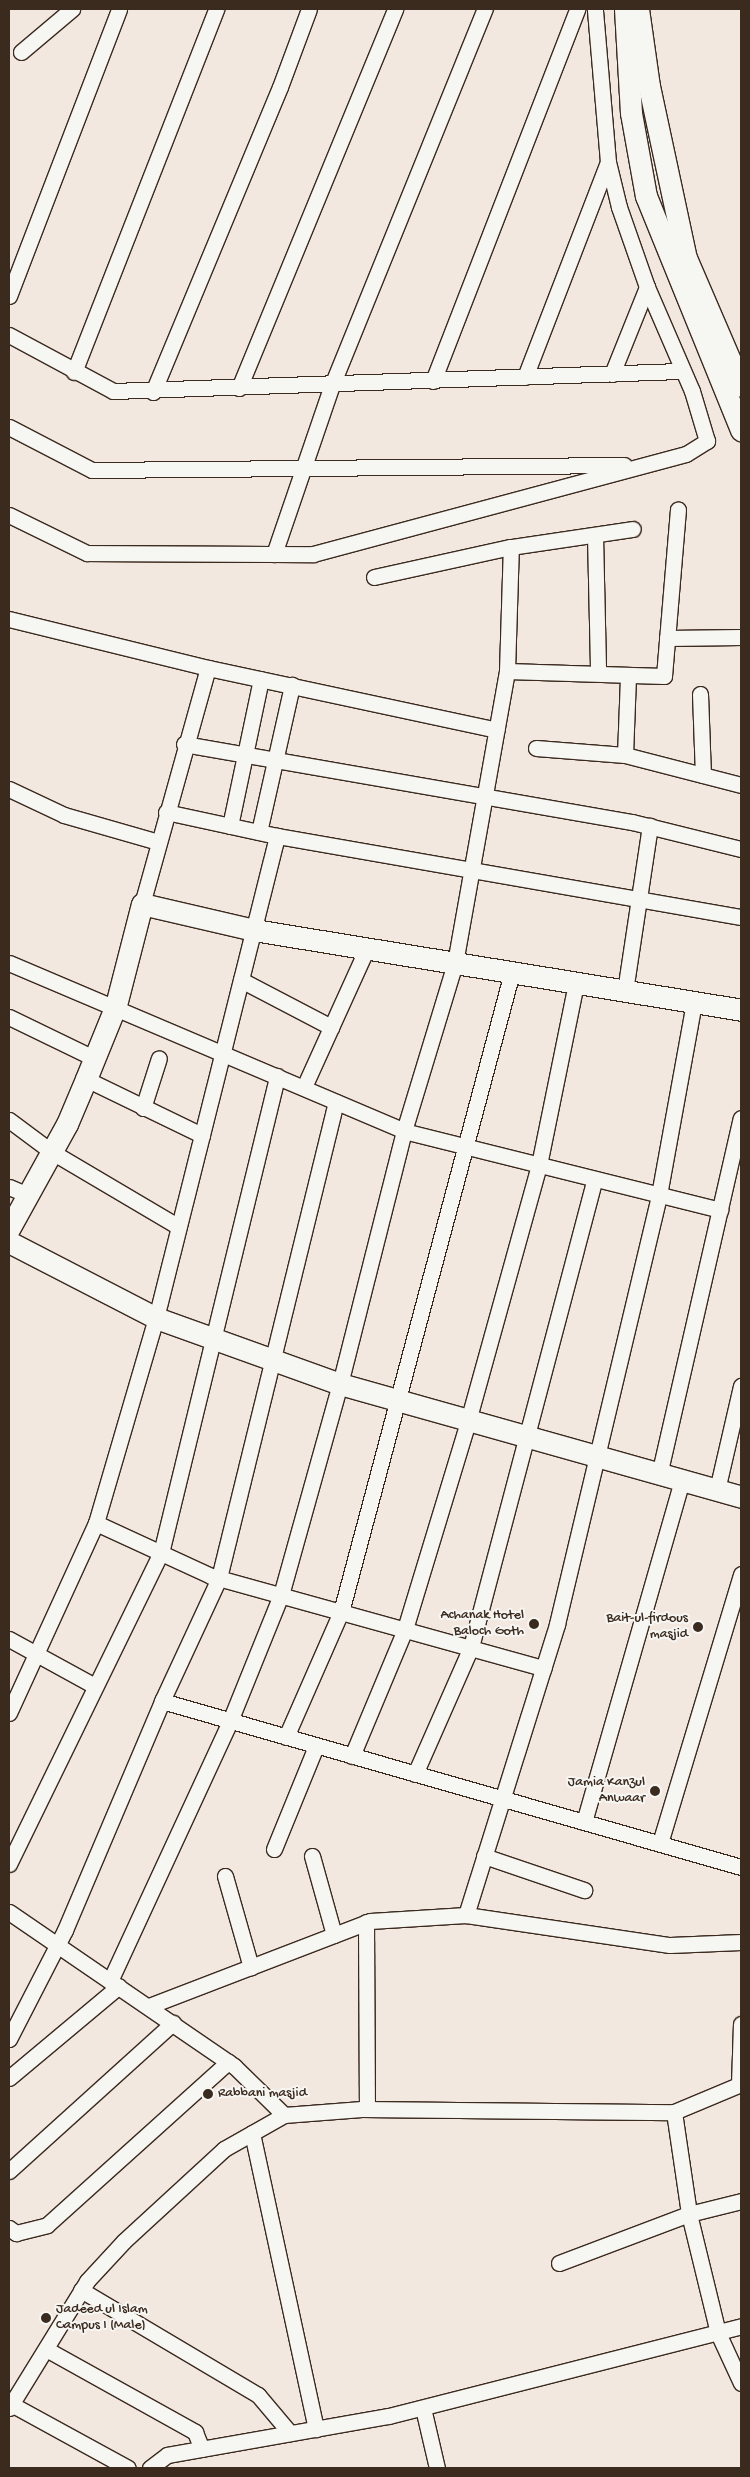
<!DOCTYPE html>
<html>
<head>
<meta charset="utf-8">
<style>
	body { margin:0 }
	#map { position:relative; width:750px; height:2477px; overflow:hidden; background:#f3e8e0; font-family:"Gochi Hand",sans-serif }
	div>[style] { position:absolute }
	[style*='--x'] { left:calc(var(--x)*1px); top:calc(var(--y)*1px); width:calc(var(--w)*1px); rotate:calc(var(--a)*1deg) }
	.roads { filter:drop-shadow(1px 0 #3b2a1e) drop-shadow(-1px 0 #3b2a1e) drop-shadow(0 1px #3b2a1e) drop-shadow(0 -1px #3b2a1e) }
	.street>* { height:15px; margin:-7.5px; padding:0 7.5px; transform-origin:7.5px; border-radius:7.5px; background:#f6f6f2 }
	.secondary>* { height:21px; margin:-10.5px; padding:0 10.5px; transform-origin:10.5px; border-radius:10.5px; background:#f6f6f2 }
	.dots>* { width:14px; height:14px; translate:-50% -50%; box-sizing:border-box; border:2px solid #f6f6f2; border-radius:50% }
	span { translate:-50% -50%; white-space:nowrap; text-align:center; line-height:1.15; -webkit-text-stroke:4px #f6f6f2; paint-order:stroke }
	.poi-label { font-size:14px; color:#3b2a1e }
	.right { translate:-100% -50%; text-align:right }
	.left { translate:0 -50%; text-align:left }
	.frame { position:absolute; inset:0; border:10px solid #3b2a1e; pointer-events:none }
</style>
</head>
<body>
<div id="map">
	<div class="roads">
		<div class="street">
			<div style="--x:21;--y:52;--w:67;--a:-40.1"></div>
			<div style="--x:9;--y:296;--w:307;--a:-69"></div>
			<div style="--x:9;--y:335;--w:118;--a:28.3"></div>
			<div style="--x:113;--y:391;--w:568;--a:-2.02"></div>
			<div style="--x:74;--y:372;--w:390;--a:-68.6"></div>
			<div style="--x:612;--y:374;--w:94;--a:-68.1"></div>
			<div style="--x:525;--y:377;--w:230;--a:-68.9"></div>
			<div style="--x:433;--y:381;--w:399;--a:-68.8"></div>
			<div style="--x:239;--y:388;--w:410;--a:-67.6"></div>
			<div style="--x:153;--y:392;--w:330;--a:-67.4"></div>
			<div style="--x:280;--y:87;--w:83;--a:-69.6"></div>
			<div style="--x:9;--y:427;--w:93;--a:27.4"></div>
			<div style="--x:92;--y:470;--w:532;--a:-0.54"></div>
			<div style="--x:9;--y:515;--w:87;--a:26"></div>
			<div style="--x:87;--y:553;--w:226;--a:0.3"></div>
			<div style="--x:313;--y:554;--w:386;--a:-15"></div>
			<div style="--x:686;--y:454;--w:25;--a:-32"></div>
			<div style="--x:707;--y:441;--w:52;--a:-106.7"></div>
			<div style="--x:692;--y:391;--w:113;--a:-113.4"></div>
			<div style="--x:647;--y:287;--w:85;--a:-109.3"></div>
			<div style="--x:619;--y:207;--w:46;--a:-103.7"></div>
			<div style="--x:608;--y:162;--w:154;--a:-94.9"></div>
			<div style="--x:595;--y:535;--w:136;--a:88.7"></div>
			<div style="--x:274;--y:554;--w:179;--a:-71.1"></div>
			<div style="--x:332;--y:385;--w:406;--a:-67.9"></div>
			<div style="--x:374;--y:577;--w:140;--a:-12.4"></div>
			<div style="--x:511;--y:547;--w:123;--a:-8.4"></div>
			<div style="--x:9;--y:619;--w:205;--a:13.8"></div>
			<div style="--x:208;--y:668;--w:295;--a:12.1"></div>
			<div style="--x:667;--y:638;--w:74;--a:-0.8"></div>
			<div style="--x:507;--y:671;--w:157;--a:1.8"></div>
			<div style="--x:664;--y:676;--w:167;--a:-85.2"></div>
			<div style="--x:700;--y:694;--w:81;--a:87.9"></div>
			<div style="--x:184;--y:744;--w:455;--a:9.9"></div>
			<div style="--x:632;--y:822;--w:112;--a:13.9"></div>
			<div style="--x:536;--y:748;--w:89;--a:4.5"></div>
			<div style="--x:625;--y:755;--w:120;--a:14.5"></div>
			<div style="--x:625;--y:755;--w:79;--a:-87.8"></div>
			<div style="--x:9;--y:789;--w:61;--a:25.3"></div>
			<div style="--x:64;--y:815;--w:98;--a:16"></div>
			<div style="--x:166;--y:812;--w:114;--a:12.2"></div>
			<div style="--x:277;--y:836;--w:471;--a:9.9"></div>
			<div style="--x:230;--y:826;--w:150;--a:-78.1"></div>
			<div style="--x:259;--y:832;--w:151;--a:-77.3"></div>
			<div style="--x:142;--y:904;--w:245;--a:-74.4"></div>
			<div style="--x:9;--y:963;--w:429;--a:23"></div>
			<div style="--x:404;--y:1131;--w:326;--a:14"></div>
			<div style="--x:241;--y:980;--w:102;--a:27.6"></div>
			<div style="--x:625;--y:991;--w:167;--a:-81.4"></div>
			<div style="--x:9;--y:1017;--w:94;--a:25.8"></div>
			<div style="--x:86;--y:1079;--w:129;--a:25.8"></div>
			<div style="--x:304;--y:1087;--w:153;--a:-65.6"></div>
			<div style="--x:143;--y:1108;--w:52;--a:-72.3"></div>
			<div style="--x:9;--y:1120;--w:54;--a:36.7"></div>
			<div style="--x:52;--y:1152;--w:147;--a:30.6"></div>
			<div style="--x:9;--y:1187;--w:21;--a:23"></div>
			<div style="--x:659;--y:1475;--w:366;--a:-77.1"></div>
			<div style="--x:717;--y:1490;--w:107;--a:-77"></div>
			<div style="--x:96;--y:1523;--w:127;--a:24.7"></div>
			<div style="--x:211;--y:1576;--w:345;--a:15.5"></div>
			<div style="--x:9;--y:1639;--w:98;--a:28.7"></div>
			<div style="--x:162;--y:1701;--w:602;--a:16"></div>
			<div style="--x:9;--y:1713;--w:209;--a:-65.4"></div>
			<div style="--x:96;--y:1523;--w:214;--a:-73.7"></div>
			<div style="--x:156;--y:1318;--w:497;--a:-75.9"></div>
			<div style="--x:286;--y:1737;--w:137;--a:-66.3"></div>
			<div style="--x:341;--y:1612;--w:662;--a:-75.04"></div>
			<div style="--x:352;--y:1756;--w:138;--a:-67.3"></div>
			<div style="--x:405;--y:1629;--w:217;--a:-73.1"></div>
			<div style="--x:468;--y:1421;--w:266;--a:-74.5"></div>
			<div style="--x:539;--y:1165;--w:186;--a:-78.5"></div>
			<div style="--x:415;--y:1774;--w:139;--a:-66.2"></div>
			<div style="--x:471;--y:1647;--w:484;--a:-75.2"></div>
			<div style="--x:584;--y:1822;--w:355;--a:-74"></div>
			<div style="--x:660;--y:1843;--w:281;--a:-73.2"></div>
			<div style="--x:274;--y:1849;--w:111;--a:-67.8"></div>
			<div style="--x:312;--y:1856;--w:82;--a:74.4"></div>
			<div style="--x:484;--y:1856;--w:106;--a:18.8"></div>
			<div style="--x:9;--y:1864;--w:346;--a:-64"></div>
			<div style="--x:161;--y:1553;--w:491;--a:-76.3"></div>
			<div style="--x:225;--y:1876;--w:95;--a:74.1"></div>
			<div style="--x:9;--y:1912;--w:273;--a:34.4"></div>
			<div style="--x:234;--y:2066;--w:70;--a:44.4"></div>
			<div style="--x:466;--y:1915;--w:206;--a:8.4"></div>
			<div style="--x:670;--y:1945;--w:71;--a:-2.4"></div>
			<div style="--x:366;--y:1922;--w:187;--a:89.7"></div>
			<div style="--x:110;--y:1981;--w:286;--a:-65.2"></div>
			<div style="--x:230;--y:1721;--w:136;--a:-68"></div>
			<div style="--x:281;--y:1595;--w:219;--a:-74.4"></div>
			<div style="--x:340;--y:1384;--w:261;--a:-75.8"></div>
			<div style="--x:404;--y:1131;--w:176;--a:-73.1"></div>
			<div style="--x:455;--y:963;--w:297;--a:-79.9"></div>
			<div style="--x:507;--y:671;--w:124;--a:-88.2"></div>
			<div style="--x:149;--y:2006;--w:237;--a:-21"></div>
			<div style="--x:370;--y:1921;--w:96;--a:-3.6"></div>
			<div style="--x:466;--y:1915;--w:305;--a:-72.6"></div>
			<div style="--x:557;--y:1624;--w:441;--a:-76.6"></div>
			<div style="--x:659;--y:1195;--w:196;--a:-79.7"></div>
			<div style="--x:9;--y:2039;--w:123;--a:-62.8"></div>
			<div style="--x:65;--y:1930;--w:249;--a:-67"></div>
			<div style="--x:162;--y:1701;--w:136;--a:-65.1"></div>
			<div style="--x:219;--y:1578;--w:490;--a:-76.2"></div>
			<div style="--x:9;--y:2078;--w:143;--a:-39.9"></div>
			<div style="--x:739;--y:2084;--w:60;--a:-88.1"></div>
			<div style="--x:674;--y:2112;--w:103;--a:81.6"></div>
			<div style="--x:689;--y:2214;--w:122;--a:76.3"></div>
			<div style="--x:718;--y:2333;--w:55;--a:65.3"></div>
			<div style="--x:252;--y:2133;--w:303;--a:77.8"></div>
			<div style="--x:9;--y:2171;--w:221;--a:-42.1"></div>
			<div style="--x:9;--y:2228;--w:9;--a:36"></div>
			<div style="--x:16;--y:2233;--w:32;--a:-14"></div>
			<div style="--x:47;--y:2225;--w:244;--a:-42"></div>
			<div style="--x:559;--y:2263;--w:139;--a:-20.7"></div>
			<div style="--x:689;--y:2214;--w:54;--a:-14"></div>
			<div style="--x:81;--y:2290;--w:206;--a:30.7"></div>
			<div style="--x:258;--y:2395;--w:50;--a:49.9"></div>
			<div style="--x:46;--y:2349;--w:171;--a:29.1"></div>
			<div style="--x:195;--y:2432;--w:18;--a:68"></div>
			<div style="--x:11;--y:2404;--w:133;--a:28.7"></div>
			<div style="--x:9;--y:2408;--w:149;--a:-58.4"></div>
			<div style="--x:87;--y:2281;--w:54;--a:-47.2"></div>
			<div style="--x:124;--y:2241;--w:136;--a:-42.6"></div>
			<div style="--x:224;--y:2149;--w:69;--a:-29.5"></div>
			<div style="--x:284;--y:2115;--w:78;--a:-4.4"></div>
			<div style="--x:362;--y:2109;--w:312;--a:0.6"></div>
			<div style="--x:674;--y:2112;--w:73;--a:-22.7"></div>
			<div style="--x:423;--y:2408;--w:62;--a:76.9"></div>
			<div style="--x:150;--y:2468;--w:21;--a:-37"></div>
			<div style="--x:167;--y:2455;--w:225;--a:-10"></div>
			<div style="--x:389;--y:2416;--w:363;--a:-14.3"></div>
		</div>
		<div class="secondary">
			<div style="--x:625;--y:9;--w:104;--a:86.7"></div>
			<div style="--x:631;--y:113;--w:84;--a:79.8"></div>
			<div style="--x:646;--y:196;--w:253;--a:67.9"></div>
			<div style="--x:638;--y:9;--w:78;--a:81.9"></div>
			<div style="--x:649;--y:86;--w:176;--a:77.9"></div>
			<div style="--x:686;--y:258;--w:139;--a:66.7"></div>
			<div style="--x:9;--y:1229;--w:120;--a:-61.1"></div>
			<div style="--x:67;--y:1124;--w:49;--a:-67.1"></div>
			<div style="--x:86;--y:1079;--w:80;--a:-67.9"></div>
			<div style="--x:116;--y:1005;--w:104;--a:-75.6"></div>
			<div style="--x:142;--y:904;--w:115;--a:13.1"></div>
			<div style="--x:254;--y:930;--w:494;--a:9.3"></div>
			<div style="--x:9;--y:1242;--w:165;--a:27.3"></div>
			<div style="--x:156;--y:1318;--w:195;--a:19.7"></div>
			<div style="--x:340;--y:1384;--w:417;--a:15.7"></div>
		</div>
	</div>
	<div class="dots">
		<div style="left:534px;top:1624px;background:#3b2a1e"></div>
		<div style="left:698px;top:1627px;background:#3b2a1e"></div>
		<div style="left:655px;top:1791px;background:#3b2a1e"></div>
		<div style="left:208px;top:2094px;background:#3b2a1e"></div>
		<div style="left:46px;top:2318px;background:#3b2a1e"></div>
	</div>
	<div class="poi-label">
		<span class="right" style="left:524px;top:1624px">Achanak Hotel<br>Baloch Goth</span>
		<span class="right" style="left:688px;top:1627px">Bait-ul-firdous<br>masjid</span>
		<span class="right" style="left:645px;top:1791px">Jamia Kanzul<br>Anwaar</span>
		<span class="left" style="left:218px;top:2094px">Rabbani masjid</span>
		<span class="left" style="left:56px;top:2318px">Jadeed ul Islam<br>Campus I (Male)</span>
	</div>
	<div class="frame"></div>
</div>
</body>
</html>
